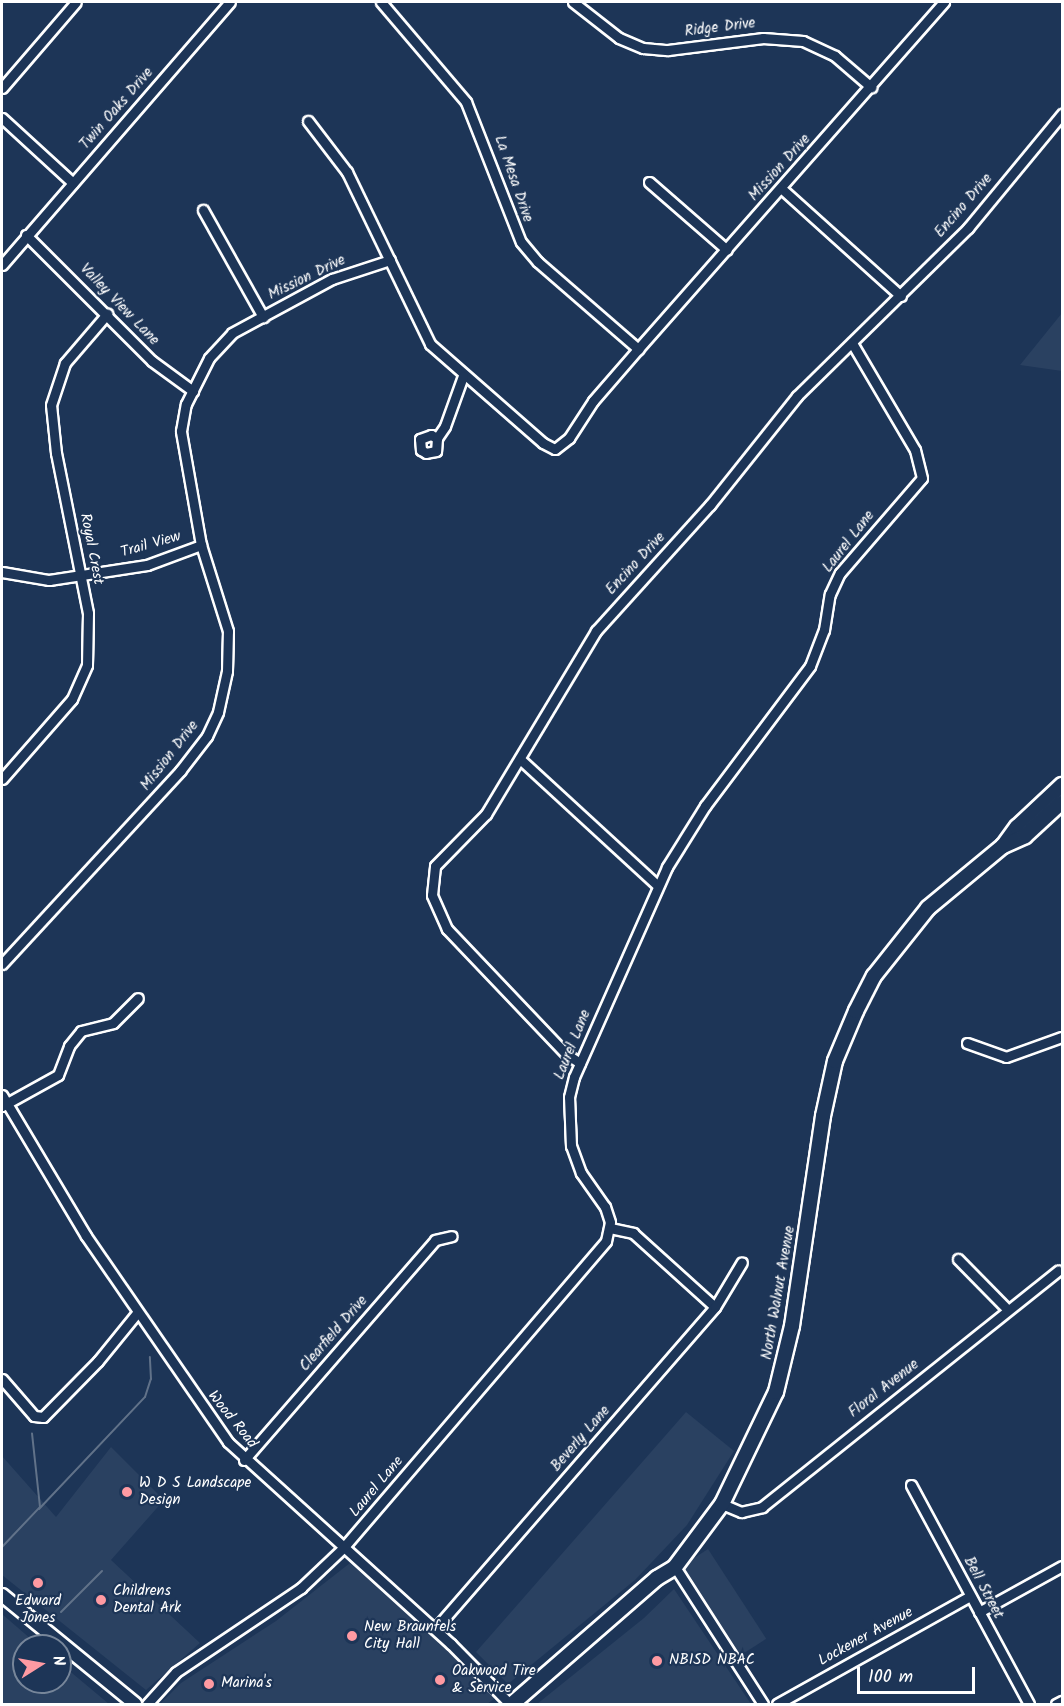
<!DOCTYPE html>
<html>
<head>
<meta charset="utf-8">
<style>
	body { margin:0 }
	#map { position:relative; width:1064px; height:1706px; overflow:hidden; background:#1d3557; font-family:Kalam,sans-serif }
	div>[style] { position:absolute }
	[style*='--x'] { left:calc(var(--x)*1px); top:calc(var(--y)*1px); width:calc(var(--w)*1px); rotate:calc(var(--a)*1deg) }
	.built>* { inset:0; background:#2a4161; transform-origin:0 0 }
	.stream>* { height:2px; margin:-1px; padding:0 1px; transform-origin:1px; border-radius:1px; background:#617289 }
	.roads { filter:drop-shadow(2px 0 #fff) drop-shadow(-2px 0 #fff) drop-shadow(0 2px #fff) drop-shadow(0 -2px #fff) }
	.minor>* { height:9px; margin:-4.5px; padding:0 4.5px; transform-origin:4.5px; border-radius:4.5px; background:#1d3557 }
	.tertiary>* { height:12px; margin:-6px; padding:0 6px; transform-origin:6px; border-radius:6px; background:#1d3557 }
	.secondary>* { height:14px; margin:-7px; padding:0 7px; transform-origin:7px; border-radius:7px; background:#1d3557 }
	.dots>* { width:16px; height:16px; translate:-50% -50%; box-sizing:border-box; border:3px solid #1d3557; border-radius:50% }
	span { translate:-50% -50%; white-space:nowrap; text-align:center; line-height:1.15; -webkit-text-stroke:4.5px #1d3557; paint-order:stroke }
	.street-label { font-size:15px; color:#fff }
	.poi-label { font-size:15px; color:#fff }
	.left { translate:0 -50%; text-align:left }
	.frame { position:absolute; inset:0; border:3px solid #fff; pointer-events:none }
	.north { position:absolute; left:12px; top:1634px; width:60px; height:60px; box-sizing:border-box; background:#1d3557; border:2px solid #77869a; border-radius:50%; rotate:79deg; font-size:16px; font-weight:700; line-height:24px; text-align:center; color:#fff }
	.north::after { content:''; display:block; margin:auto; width:21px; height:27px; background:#ff9aa2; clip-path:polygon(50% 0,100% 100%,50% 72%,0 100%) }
	.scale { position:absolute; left:857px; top:1667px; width:118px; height:27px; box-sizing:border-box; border:3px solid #fff; border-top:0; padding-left:8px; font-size:18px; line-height:21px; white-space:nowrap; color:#fff; -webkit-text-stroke:4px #1d3557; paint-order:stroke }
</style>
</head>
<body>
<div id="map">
	<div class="built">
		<div style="clip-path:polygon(1062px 313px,1062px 371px,1020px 365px)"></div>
		<div style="clip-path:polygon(686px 1412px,734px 1451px,687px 1525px,635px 1580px,508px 1684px,476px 1652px)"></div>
		<div style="clip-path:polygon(111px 1447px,164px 1500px,111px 1560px,200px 1643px,146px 1690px,2px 1575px,2px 1456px,56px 1517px)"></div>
		<div style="left:708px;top:1549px;width:107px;height:31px;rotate:57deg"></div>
		<div style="clip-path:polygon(350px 1563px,498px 1696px,487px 1704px,160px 1704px,181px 1683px,276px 1621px)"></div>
		<div style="clip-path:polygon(674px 1589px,751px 1704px,537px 1704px,644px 1618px)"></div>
		<div style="clip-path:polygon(2px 1614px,39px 1646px,24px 1646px,24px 1682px,60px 1682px,60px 1663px,109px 1704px,2px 1704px)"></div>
	</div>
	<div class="stream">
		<div style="--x:39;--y:1509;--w:154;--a:-46.6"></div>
		<div style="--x:145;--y:1397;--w:19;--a:-72"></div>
		<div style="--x:151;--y:1379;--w:22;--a:-93"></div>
		<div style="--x:2;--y:1547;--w:55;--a:-46.5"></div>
		<div style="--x:40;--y:1507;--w:74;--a:-96.2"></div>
		<div style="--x:61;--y:1612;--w:58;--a:-45"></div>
	</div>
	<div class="roads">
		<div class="minor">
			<div style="--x:381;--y:2;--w:131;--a:49.6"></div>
			<div style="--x:466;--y:102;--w:150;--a:68.6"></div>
			<div style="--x:521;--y:242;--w:26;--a:50"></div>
			<div style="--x:538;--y:262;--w:133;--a:41"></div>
			<div style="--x:573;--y:2;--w:58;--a:38"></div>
			<div style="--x:619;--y:38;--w:26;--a:23"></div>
			<div style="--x:643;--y:48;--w:25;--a:5"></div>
			<div style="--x:668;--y:50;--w:96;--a:-7.2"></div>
			<div style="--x:763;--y:38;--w:40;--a:4.3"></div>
			<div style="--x:803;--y:41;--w:35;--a:25"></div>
			<div style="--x:835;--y:56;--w:48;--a:40.7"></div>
			<div style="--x:2;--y:88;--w:113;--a:-49.3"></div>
			<div style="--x:2;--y:118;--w:96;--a:42.5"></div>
			<div style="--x:308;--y:121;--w:64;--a:52.6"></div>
			<div style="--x:347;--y:172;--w:191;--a:64.2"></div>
			<div style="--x:430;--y:344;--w:150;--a:41.2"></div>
			<div style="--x:543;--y:443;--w:13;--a:27"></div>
			<div style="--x:555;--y:449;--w:18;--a:-38"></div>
			<div style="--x:569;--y:438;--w:44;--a:-57"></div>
			<div style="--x:593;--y:401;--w:69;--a:-49.1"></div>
			<div style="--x:638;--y:349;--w:463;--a:-48.6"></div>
			<div style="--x:649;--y:182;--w:103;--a:41.1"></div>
			<div style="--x:782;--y:189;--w:160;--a:42"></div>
			<div style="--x:203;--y:210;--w:123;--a:60.7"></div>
			<div style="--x:26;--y:235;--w:178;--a:45"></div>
			<div style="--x:152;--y:361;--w:51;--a:36.2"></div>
			<div style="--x:2;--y:265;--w:348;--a:-49.1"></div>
			<div style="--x:437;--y:438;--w:13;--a:94"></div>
			<div style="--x:436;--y:451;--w:10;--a:169"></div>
			<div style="--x:426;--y:453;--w:6;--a:-149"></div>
			<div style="--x:421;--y:450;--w:11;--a:-95"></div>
			<div style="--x:420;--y:439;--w:12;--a:-20"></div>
			<div style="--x:431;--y:435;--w:7;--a:27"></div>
			<div style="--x:437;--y:438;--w:14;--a:-56"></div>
			<div style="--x:445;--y:426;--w:53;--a:-70.2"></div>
			<div style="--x:2;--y:572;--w:48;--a:9.7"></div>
			<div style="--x:49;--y:580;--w:99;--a:-8.7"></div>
			<div style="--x:147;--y:565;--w:58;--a:-20.3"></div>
			<div style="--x:520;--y:759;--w:186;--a:42.6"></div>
			<div style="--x:2;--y:779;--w:106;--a:-48.8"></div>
			<div style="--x:72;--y:699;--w:37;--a:-66"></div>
			<div style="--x:87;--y:665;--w:52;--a:-88.9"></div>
			<div style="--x:88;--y:613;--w:163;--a:-101.3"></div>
			<div style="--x:56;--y:453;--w:48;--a:-95.9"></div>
			<div style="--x:51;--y:405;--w:44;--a:-71.6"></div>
			<div style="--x:65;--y:363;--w:65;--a:-49.4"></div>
			<div style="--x:2;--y:964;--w:263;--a:-47.3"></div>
			<div style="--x:180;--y:771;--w:44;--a:-52.4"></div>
			<div style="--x:207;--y:736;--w:26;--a:-65"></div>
			<div style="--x:218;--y:712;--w:42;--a:-77.6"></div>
			<div style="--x:227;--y:671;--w:40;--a:-88.6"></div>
			<div style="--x:228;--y:631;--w:90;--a:-107.4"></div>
			<div style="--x:201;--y:545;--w:116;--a:-100"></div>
			<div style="--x:181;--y:431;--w:27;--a:-80"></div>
			<div style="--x:186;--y:404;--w:51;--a:-63.4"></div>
			<div style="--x:209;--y:358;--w:34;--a:-47"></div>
			<div style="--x:232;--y:333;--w:114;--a:-28.4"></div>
			<div style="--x:332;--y:279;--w:61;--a:-18.1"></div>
			<div style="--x:967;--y:1043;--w:41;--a:19.7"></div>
			<div style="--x:1006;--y:1057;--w:59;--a:-19.7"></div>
			<div style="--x:580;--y:1063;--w:17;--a:-147"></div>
			<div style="--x:566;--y:1054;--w:173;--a:-133.6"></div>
			<div style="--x:447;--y:929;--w:37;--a:-114"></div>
			<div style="--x:432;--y:895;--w:29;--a:-84"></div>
			<div style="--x:435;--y:866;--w:73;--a:-45.6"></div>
			<div style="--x:486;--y:814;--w:214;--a:-59"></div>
			<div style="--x:596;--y:631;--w:170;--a:-47.9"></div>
			<div style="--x:710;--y:505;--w:139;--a:-51.4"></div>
			<div style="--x:797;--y:396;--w:240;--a:-44.5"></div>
			<div style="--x:968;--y:228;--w:148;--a:-50.5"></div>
			<div style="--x:2;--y:1095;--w:164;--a:59.2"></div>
			<div style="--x:86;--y:1236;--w:250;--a:55.4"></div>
			<div style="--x:228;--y:1442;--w:301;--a:42.2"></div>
			<div style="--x:451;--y:1644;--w:84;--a:45.5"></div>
			<div style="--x:2;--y:1106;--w:64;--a:-29"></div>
			<div style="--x:58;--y:1075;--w:31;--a:-69"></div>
			<div style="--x:69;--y:1046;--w:19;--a:-51"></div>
			<div style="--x:81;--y:1031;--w:33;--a:-14"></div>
			<div style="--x:113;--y:1023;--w:35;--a:-45"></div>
			<div style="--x:610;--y:1228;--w:24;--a:12"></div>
			<div style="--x:633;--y:1233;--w:110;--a:42.1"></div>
			<div style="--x:958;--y:1259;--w:71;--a:45.6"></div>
			<div style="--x:2;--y:1379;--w:49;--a:49.1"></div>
			<div style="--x:34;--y:1416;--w:9;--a:6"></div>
			<div style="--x:43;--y:1417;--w:78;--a:-45.5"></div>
			<div style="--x:98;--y:1361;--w:62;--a:-50.9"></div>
			<div style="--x:244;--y:1460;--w:291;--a:-49"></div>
			<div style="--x:435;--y:1240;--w:17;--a:-13"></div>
			<div style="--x:911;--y:1485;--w:249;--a:61.7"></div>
			<div style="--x:722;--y:1504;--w:21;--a:23"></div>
			<div style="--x:741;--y:1512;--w:22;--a:-13"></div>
			<div style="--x:762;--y:1507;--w:379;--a:-38.6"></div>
			<div style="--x:675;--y:1567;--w:163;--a:57.3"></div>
			<div style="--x:979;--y:1612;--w:95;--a:-29"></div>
			<div style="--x:435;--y:1629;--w:427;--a:-49"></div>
			<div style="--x:715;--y:1307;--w:52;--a:-59"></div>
			<div style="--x:147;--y:1704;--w:43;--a:-47.8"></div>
			<div style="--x:176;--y:1672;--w:151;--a:-33.9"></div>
			<div style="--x:301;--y:1588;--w:58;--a:-43.6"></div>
			<div style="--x:343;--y:1548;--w:404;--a:-49.4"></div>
			<div style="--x:606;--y:1241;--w:19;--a:-78"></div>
			<div style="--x:610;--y:1222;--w:16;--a:-108"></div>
			<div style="--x:605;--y:1207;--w:42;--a:-125.2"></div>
			<div style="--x:581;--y:1173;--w:29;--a:-110"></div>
			<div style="--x:571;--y:1146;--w:49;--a:-92.3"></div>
			<div style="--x:569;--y:1097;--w:21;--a:-76"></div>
			<div style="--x:574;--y:1077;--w:230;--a:-66.1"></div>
			<div style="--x:667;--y:867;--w:72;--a:-58.1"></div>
			<div style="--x:705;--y:806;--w:175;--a:-53.1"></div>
			<div style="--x:810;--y:666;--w:39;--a:-69"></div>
			<div style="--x:824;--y:630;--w:36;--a:-81"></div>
			<div style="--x:830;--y:594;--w:23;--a:-65"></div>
			<div style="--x:840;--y:573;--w:125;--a:-49.2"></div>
			<div style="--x:922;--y:478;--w:29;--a:-104"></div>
			<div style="--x:915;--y:450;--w:124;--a:-120.5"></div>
			<div style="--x:777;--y:1704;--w:221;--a:-29.2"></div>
			<div style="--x:1056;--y:1704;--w:7;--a:-27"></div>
		</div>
		<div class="tertiary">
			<div style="--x:2;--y:1595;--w:172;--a:39.3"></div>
		</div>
		<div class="secondary">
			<div style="--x:1003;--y:846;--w:24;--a:-54"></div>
			<div style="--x:1017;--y:827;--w:62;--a:-43"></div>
			<div style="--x:512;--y:1704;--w:192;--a:-41"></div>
			<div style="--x:657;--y:1578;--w:21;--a:-31"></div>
			<div style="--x:675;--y:1567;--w:79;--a:-53.3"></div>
			<div style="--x:722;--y:1504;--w:124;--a:-64.3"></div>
			<div style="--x:776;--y:1392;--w:68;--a:-76.4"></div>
			<div style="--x:792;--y:1326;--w:212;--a:-81.6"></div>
			<div style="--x:823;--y:1116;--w:56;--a:-77.7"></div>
			<div style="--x:835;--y:1061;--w:54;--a:-67.2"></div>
			<div style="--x:856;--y:1011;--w:39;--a:-63"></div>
			<div style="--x:874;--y:976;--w:87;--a:-51.5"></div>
			<div style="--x:928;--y:908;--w:97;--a:-39.6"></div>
			<div style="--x:1003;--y:846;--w:24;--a:-24"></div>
			<div style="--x:1025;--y:836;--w:50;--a:-42.6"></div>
		</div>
	</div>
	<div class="dots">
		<div style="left:127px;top:1492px;background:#ff9aa2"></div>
		<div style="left:38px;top:1583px;background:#ff9aa2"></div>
		<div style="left:101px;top:1600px;background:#ff9aa2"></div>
		<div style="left:352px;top:1636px;background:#ff9aa2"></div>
		<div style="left:657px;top:1661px;background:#ff9aa2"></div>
		<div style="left:440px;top:1680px;background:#ff9aa2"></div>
		<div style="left:209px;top:1684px;background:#ff9aa2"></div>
	</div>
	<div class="street-label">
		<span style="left:720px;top:28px;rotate:-7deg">Ridge Drive</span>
		<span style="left:117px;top:109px;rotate:-49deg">Twin Oaks Drive</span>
		<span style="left:780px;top:168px;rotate:-48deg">Mission Drive</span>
		<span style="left:513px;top:179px;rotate:71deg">La Mesa Drive</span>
		<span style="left:964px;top:206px;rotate:-49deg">Encino Drive</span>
		<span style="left:307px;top:278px;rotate:-26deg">Mission Drive</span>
		<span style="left:119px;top:305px;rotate:46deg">Valley View Lane</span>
		<span style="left:849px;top:542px;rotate:-52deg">Laurel Lane</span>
		<span style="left:151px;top:545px;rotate:-16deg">Trail View</span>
		<span style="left:91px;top:549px;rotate:79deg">Royal Crest</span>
		<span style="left:636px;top:564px;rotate:-47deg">Encino Drive</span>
		<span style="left:170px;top:756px;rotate:-52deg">Mission Drive</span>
		<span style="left:573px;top:1045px;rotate:-68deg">Laurel Lane</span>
		<span style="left:779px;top:1293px;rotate:-80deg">North Walnut Avenue</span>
		<span style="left:334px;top:1334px;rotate:-49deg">Clearfield Drive</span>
		<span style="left:884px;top:1389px;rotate:-38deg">Floral Avenue</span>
		<span style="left:232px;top:1420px;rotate:51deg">Wood Road</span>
		<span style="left:581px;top:1439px;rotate:-49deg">Beverly Lane</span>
		<span style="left:377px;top:1487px;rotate:-50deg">Laurel Lane</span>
		<span style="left:983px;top:1588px;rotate:62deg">Bell Street</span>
		<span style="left:866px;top:1637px;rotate:-29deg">Lockener Avenue</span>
	</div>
	<div class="poi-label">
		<span class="left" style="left:139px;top:1492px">W D S Landscape<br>Design</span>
		<span class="left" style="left:113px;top:1600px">Childrens<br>Dental Ark</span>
		<span style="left:38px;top:1610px">Edward<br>Jones</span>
		<span class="left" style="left:364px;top:1636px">New Braunfels<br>City Hall</span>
		<span class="left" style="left:669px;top:1661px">NBISD NBAC</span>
		<span class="left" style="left:452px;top:1680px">Oakwood Tire<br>&amp; Service</span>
		<span class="left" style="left:221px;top:1684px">Marina's</span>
	</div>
	<div class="frame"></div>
	<div class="north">N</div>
	<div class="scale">100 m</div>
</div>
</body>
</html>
